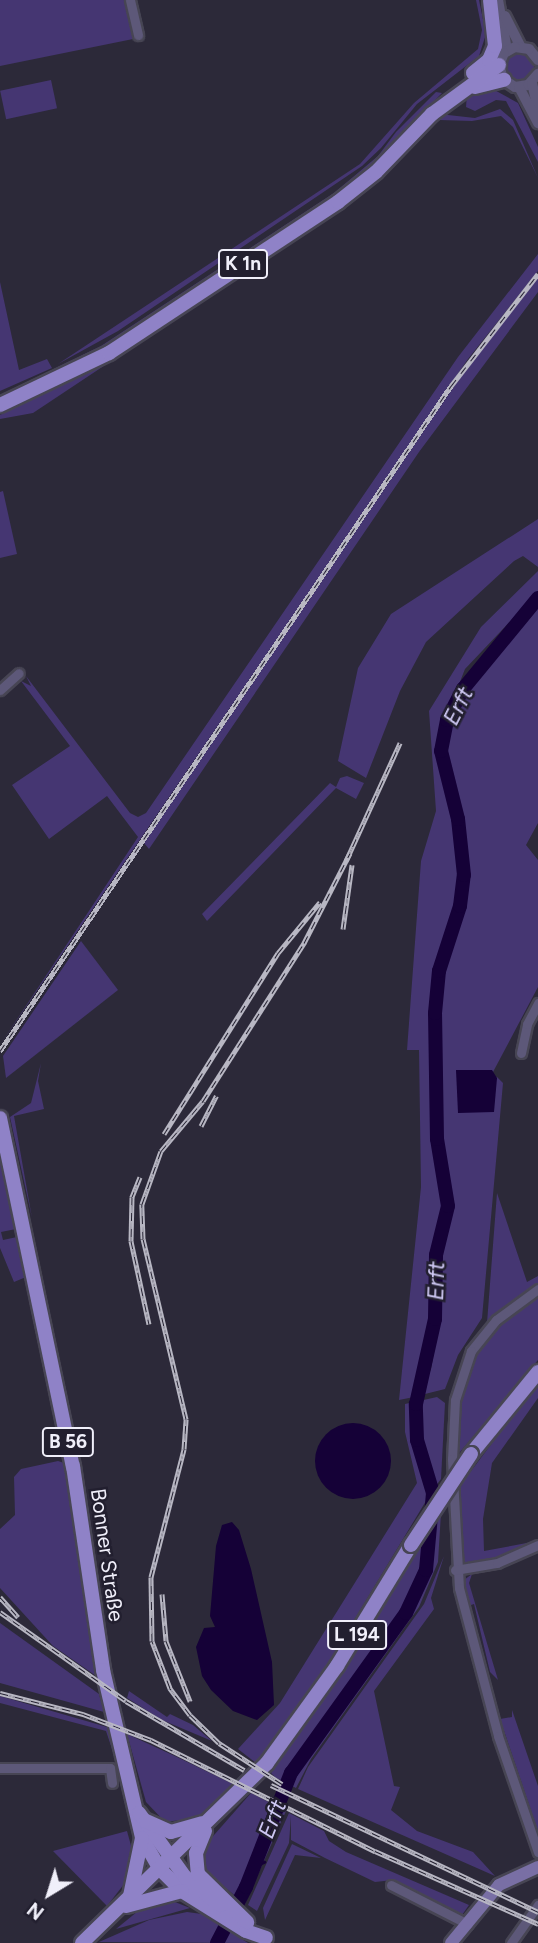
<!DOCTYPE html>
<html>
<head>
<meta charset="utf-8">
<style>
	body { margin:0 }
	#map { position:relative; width:538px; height:1943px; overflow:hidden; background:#2c2939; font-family:Figtree,sans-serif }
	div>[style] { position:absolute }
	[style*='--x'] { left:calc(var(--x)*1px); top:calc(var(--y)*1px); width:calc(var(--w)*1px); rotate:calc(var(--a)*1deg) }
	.green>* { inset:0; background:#453672; transform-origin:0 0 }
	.round { border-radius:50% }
	.water>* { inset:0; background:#150137 }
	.stream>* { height:2.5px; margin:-1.25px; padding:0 1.25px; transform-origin:1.25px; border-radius:1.25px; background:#150137 }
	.river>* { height:14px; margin:-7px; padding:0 7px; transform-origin:7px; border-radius:7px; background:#150137 }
	.roads { filter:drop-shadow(2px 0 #474554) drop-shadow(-2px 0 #474554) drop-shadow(0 2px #474554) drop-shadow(0 -2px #474554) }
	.minor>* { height:9px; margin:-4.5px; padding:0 4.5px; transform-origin:4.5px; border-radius:4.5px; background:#5d5879 }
	.tertiary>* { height:10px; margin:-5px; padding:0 5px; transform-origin:5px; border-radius:5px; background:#5d5879 }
	.secondary>* { height:12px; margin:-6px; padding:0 6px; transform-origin:6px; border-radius:6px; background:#796fa5 }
	.primary>* { height:14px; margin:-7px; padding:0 7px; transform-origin:7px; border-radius:7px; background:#8f82c7 }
	.rail>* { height:5px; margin-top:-2.5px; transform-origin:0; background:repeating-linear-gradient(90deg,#221f2f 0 8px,#b8b7c3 0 16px); box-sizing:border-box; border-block:2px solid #b8b7c3 }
	.bridges { filter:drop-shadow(2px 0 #474554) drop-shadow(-2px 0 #474554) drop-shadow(0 2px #474554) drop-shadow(0 -2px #474554) }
	.primary-bridge>* { height:14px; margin:-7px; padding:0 7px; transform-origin:7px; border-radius:7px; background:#8f82c7 }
	span { translate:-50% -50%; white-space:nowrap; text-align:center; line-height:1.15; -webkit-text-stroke:5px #221f2f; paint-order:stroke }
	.shield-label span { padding:2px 5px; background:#221f2f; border:2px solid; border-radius:5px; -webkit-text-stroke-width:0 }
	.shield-label { font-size:19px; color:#f0effa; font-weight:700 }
	.street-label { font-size:21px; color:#f0effa }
	.water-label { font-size:23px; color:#cdc7f2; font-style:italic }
	.north { position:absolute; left:14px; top:1859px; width:70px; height:70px; -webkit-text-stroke:5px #221f2f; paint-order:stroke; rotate:218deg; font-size:19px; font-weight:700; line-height:28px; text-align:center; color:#f0effa }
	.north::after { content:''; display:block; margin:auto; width:24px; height:32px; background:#f0effa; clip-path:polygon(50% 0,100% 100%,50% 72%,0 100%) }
</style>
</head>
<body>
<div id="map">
	<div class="green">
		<div style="clip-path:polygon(0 0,125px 0,133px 39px,0 66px)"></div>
		<div style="clip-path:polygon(476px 0,479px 0,486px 34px,479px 56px,417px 104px,381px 148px,362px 166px,118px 331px,58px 364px,360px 164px,414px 103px,478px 49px,482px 30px)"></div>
		<div class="round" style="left:504px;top:52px;width:30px;height:30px"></div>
		<div style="left:51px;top:80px;width:29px;height:52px;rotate:78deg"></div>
		<div style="clip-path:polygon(489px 87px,518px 103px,538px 147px,538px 162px,506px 101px,496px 100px,475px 111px,466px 107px,467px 94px)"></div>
		<div style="clip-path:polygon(436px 92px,442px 93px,353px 184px,116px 343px,0 400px,0 395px,101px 346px,334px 193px,378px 156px,396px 132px)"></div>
		<div style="clip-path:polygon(500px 109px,513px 120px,538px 178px,513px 127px,501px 116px,472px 121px,439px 120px,343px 207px,33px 413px,0 419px,0 415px,82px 373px,333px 211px,439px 114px,475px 118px)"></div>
		<div style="clip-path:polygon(538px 254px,538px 271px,468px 359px,0 1045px,138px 837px,107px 796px,49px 839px,12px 785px,70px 746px,21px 681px,31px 686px,26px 676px,130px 813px,138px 817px,146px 813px,458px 357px)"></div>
		<div style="clip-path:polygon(538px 278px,538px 292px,419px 452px,149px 849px,144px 843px,433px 417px,486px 340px)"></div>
		<div style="clip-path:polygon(0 282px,19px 370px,47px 359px,52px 368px,0 391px)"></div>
		<div style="clip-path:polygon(3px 491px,17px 554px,0 558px,0 492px)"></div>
		<div style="clip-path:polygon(538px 519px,538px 567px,523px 556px,514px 561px,426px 642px,400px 691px,366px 778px,338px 761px,358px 668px,391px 614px)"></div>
		<div style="clip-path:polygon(538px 571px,538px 592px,465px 669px,439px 735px,438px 758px,448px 785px,461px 875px,451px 927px,432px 970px,434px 1140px,444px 1210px,434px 1237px,432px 1319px,414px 1397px,399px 1400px,421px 1187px,419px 1050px,407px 1050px,421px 861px,436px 811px,429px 711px,481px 627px)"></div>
		<div style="clip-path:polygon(538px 604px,538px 823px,526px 845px,538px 860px,538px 987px,493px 1072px,456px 1070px,497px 1077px,503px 1083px,482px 1318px,458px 1355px,445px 1389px,421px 1395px,431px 1369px,441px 1313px,441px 1255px,451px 1209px,441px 1138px,438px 985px,460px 923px,466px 878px,462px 820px,444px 749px,452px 714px,467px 687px,488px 668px)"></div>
		<div style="clip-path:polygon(347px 776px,364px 783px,356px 799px,336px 788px,207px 921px,202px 914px,330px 783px,336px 787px,340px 778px)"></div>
		<div style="clip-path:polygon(81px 941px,118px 990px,6px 1078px,3px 1056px)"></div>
		<div style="clip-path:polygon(41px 1063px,38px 1081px,44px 1109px,14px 1116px,32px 1218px,10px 1117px,31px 1103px)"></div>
		<div style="clip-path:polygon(0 1155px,16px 1229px,1px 1232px,3px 1240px,17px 1237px,26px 1277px,14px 1282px,0 1248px)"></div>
		<div style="clip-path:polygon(497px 1193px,527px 1282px,538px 1276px,538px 1284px,487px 1323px)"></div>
		<div style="clip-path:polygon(538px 1294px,538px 1360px,460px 1452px,456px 1449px,458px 1402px,470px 1362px,498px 1324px)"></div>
		<div style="clip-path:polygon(538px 1382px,538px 1398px,492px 1463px,483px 1519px,484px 1551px,532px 1542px,498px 1558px,466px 1563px,460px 1556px,456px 1491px)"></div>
		<div style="clip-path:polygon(437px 1397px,445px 1403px,441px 1479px,435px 1487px,421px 1449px,417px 1420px,419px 1401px)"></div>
		<div style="clip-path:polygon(414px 1402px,415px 1444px,429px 1496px,313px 1688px,256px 1763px,238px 1749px,280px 1703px,417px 1483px,405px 1432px,405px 1404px)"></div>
		<div style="clip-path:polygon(58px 1461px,64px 1463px,99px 1678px,53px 1646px,0 1588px,0 1529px,15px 1515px,14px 1477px,21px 1469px)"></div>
		<div style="clip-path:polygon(441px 1513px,438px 1562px,419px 1607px,311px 1759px,296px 1788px,288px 1784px,420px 1596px,433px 1561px,433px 1526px)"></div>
		<div style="clip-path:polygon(429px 1532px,428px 1557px,410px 1602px,283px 1781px,276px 1778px,271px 1773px,342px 1671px)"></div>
		<div style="clip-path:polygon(444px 1556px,431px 1598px,434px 1609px,374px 1691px,394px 1786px,400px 1787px,391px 1810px,417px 1831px,473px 1852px,495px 1876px,298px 1789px,308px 1767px,424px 1604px)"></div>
		<div style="clip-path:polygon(472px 1574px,469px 1583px,498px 1680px,490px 1672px,474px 1604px,468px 1606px,463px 1589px,464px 1580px)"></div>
		<div style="clip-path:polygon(0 1623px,99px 1694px,104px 1712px,0 1683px)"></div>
		<div style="clip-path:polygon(129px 1691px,167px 1717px,170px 1714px,193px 1725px,212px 1741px,162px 1720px,127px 1698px)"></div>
		<div style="clip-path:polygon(0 1696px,107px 1727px,116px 1761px,106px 1731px,0 1703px)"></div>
		<div style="clip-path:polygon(512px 1710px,538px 1786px,538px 1831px,500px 1719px,512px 1717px)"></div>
		<div style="clip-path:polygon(127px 1734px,177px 1757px,233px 1784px,197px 1818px,165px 1822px,146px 1802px)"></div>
		<div style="clip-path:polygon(251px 1793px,286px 1811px,245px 1904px,204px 1870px,200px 1851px)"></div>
		<div style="clip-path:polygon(289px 1813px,324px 1831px,329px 1841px,346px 1852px,469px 1905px,462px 1915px,393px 1880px,375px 1882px,325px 1858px,291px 1840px,291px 1816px,289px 1843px,257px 1911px,248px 1905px)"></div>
		<div style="clip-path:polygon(127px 1831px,133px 1853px,128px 1879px,107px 1906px,53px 1851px)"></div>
		<div style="clip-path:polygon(292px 1844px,321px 1858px,295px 1855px,265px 1920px,263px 1908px)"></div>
		<div style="clip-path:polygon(170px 1900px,190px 1908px,116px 1929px,143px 1907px)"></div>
		<div style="clip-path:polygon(187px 1912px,202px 1914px,248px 1943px,99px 1942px,149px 1920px)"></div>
	</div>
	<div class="water">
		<div style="clip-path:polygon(456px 1070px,492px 1070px,497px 1078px,494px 1112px,458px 1113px)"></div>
		<div class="round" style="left:315px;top:1423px;width:76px;height:76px"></div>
		<div style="clip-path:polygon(232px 1522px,239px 1530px,251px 1569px,272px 1662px,274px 1705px,257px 1720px,233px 1711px,211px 1690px,202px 1676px,196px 1647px,204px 1628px,215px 1627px,210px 1616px,216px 1546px,222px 1525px)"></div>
	</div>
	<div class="stream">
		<div style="--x:255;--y:1866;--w:10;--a:-24"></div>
	</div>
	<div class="river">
		<div style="--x:217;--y:1943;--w:63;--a:-62.6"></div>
		<div style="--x:246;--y:1887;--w:123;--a:-68.5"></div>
		<div style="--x:291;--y:1773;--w:197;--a:-54.3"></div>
		<div style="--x:406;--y:1613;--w:47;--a:-65.1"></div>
		<div style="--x:426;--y:1570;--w:77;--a:-84.8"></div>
		<div style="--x:433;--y:1493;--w:55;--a:-106.8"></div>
		<div style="--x:417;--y:1440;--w:36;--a:-92"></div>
		<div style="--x:416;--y:1404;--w:87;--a:-77.4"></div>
		<div style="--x:435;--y:1319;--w:64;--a:-89.1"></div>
		<div style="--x:436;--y:1255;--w:50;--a:-76.2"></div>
		<div style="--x:448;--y:1206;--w:68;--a:-99.3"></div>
		<div style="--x:437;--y:1139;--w:126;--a:-90.9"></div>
		<div style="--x:435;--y:1013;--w:42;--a:-84.6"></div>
		<div style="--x:439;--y:971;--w:68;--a:-72.1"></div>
		<div style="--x:460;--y:906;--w:31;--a:-83"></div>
		<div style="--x:464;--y:875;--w:56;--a:-96.1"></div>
		<div style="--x:458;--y:819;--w:70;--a:-104"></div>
		<div style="--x:441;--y:751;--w:32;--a:-79"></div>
		<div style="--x:447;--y:720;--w:35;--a:-63"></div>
		<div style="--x:463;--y:689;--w:118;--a:-50.5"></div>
	</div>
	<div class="roads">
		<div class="minor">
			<div style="--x:130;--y:0;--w:36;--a:77"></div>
			<div style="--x:0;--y:690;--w:25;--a:-42"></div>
			<div style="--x:521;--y:1053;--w:30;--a:-78"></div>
			<div style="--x:527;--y:1024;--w:24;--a:-62"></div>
			<div style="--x:538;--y:1289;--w:52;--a:143.6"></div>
			<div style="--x:496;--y:1320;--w:40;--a:129"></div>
			<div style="--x:471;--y:1351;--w:52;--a:108.1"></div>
			<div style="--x:455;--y:1400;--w:59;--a:92.9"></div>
			<div style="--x:452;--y:1459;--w:129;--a:86.9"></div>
			<div style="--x:459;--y:1588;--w:153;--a:75.2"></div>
			<div style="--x:498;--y:1736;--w:123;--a:71"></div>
			<div style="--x:455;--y:1570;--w:43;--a:-9.5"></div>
			<div style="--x:497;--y:1563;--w:45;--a:-23.7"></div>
			<div style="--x:0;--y:1768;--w:110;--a:0"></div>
			<div style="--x:110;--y:1768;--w:15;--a:82"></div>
			<div style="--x:391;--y:1885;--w:86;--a:26.9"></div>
			<div style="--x:511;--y:1943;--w:47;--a:-54.6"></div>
		</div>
		<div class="tertiary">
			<div style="--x:498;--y:0;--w:51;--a:79.8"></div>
			<div style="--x:505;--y:16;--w:34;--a:63"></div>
			<div style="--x:538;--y:60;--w:14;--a:-129"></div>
			<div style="--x:529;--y:49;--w:14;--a:-172"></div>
			<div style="--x:515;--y:47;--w:13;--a:151"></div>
			<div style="--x:504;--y:53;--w:13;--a:113"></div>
			<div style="--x:499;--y:65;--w:15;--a:74"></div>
			<div style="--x:503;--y:79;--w:14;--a:34"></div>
			<div style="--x:515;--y:87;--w:13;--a:-9"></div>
			<div style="--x:528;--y:85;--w:15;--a:-48"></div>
			<div style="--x:532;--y:83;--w:26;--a:77"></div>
			<div style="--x:519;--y:87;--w:41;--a:62.2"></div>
		</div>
		<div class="secondary">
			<div style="--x:451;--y:1943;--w:75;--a:-50.4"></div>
			<div style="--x:499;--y:1885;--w:43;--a:-24.8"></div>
		</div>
		<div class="primary">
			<div style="--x:473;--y:73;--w:21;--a:-39"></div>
			<div style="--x:489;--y:60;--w:15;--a:-67"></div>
			<div style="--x:495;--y:46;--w:46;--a:-96.2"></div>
			<div style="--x:475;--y:87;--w:30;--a:-14"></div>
			<div style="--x:0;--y:405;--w:121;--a:-25.5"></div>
			<div style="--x:109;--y:353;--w:274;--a:-33.4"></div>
			<div style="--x:338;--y:202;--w:48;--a:-38.3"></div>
			<div style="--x:376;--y:172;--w:81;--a:-46"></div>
			<div style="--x:432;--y:114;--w:83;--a:-36.2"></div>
			<div style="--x:0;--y:1118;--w:356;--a:78.2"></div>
			<div style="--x:73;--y:1466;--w:206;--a:81.6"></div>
			<div style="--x:103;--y:1670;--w:172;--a:76.9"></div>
			<div style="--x:142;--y:1838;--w:36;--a:60"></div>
			<div style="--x:160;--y:1869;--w:31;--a:45"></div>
			<div style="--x:182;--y:1891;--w:75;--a:32"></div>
			<div style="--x:246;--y:1931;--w:21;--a:19"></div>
			<div style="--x:471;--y:1454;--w:106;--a:-50.7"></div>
			<div style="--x:139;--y:1813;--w:79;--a:54.3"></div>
			<div style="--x:185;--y:1877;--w:45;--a:38.7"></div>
			<div style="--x:146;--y:1821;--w:27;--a:24"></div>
			<div style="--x:171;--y:1832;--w:32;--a:-16"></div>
			<div style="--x:205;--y:1831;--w:24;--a:112"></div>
			<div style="--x:196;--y:1853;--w:21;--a:85"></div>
			<div style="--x:198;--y:1874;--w:69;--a:44.4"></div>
			<div style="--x:130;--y:1896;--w:59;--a:-78.3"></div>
			<div style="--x:126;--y:1906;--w:58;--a:-15"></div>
			<div style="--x:82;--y:1943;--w:258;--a:-44.2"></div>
			<div style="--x:267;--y:1763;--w:120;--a:-54.2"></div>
			<div style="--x:337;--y:1666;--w:142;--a:-58.6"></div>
		</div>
	</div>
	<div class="rail">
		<div style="--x:346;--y:861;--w:130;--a:-65.4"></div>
		<div style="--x:343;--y:929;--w:65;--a:-82"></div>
		<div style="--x:0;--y:1051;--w:804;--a:-55.86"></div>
		<div style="--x:451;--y:386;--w:142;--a:-52.2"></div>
		<div style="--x:201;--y:1126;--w:34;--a:-63"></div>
		<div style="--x:164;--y:1134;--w:214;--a:-57.8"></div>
		<div style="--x:278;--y:953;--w:66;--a:-50.5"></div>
		<div style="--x:140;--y:1177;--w:22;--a:112"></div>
		<div style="--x:132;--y:1197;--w:44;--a:91.3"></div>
		<div style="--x:131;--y:1241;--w:85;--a:77.8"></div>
		<div style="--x:162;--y:1594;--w:47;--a:85.1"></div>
		<div style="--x:166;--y:1641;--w:65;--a:68.2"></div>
		<div style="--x:0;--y:1597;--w:27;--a:48"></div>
		<div style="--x:0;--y:1612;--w:154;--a:35.2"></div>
		<div style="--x:126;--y:1701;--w:137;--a:30.3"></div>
		<div style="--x:0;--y:1693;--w:86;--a:14.2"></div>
		<div style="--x:83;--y:1714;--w:73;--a:20.9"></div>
		<div style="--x:151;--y:1740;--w:250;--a:26.4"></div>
		<div style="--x:375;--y:1851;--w:179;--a:24.1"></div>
		<div style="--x:282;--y:1784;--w:75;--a:-146.9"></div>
		<div style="--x:219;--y:1743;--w:40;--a:-136"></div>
		<div style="--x:190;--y:1715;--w:34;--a:-127"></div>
		<div style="--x:170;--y:1688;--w:50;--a:-111"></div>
		<div style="--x:152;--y:1641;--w:64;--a:-90.9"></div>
		<div style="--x:151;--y:1577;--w:132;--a:-75.5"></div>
		<div style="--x:184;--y:1449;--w:30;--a:-86"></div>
		<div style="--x:186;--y:1419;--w:185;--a:-103.4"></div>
		<div style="--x:143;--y:1239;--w:35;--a:-92"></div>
		<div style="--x:142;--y:1204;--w:56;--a:-70.3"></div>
		<div style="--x:161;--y:1151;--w:65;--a:-50"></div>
		<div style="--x:203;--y:1101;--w:188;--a:-57.4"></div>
		<div style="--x:304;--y:943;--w:101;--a:-62.9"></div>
		<div style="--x:271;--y:1785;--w:296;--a:25.4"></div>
	</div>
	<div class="bridges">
		<div class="primary-bridge">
			<div style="--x:411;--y:1545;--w:109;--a:-56.6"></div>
		</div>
	</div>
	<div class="shield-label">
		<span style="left:243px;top:264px">K 1n</span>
		<span style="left:68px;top:1442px">B 56</span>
		<span style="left:357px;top:1635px">L 194</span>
	</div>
	<div class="street-label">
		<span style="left:107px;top:1555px;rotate:82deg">Bonner Straße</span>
	</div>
	<div class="water-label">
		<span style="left:458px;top:706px;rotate:-63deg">Erft</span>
		<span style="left:436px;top:1281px;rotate:-88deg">Erft</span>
		<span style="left:272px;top:1819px;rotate:-68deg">Erft</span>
	</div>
	<div class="north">N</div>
</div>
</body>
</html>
